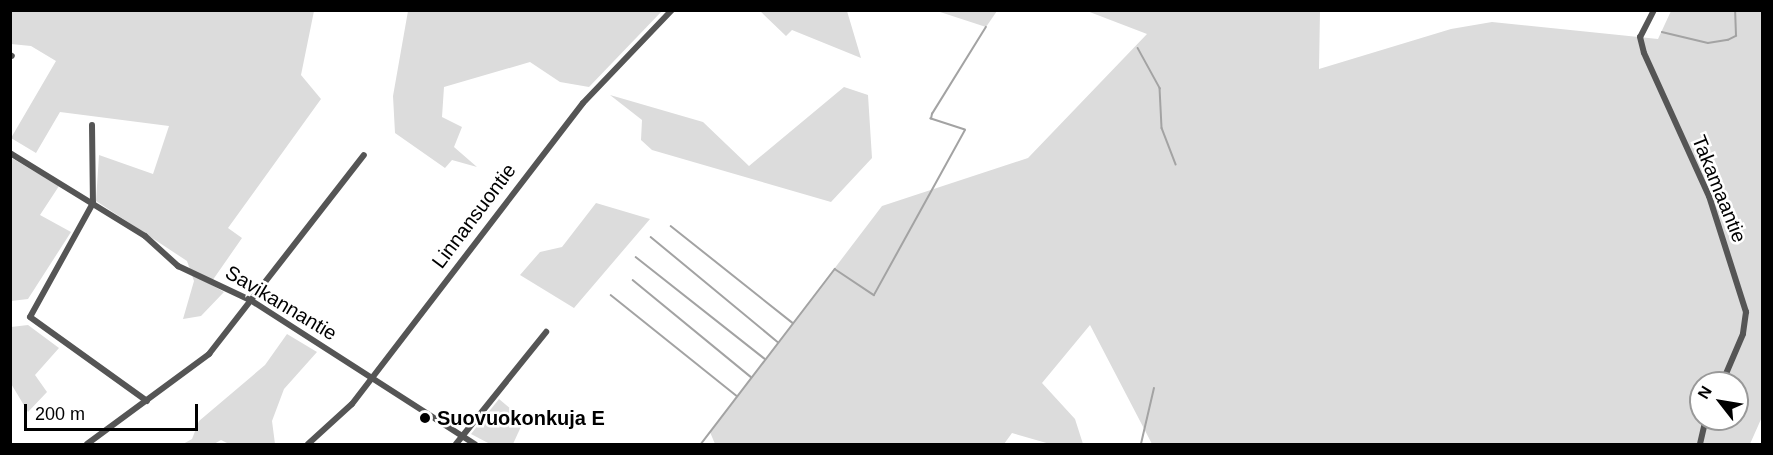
<!DOCTYPE html>
<html>
<head>
<meta charset="utf-8">
<style>
	body { margin:0 }
	#map { position:relative; width:1773px; height:455px; overflow:hidden; background:#fff; font-family:Helvetica,sans-serif }
	div>[style] { position:absolute }
	[style*='--x'] { left:calc(var(--x)*1px); top:calc(var(--y)*1px); width:calc(var(--w)*1px); rotate:calc(var(--a)*1deg) }
	.green>* { inset:0; background:#dcdcdc }
	.stream>* { height:1.5px; margin:-0.75px; padding:0 0.75px; transform-origin:0.75px; border-radius:0.75px; background:#a3a3a3 }
	.minor>* { height:6px; margin:-3px; padding:0 3px; transform-origin:3px; border-radius:3px; background:#555 }
	.dots>* { width:16px; height:16px; translate:-50% -50%; box-sizing:border-box; border:3px solid #fff; border-radius:50% }
	span { translate:-50% -50%; white-space:nowrap; text-align:center; line-height:1.15; -webkit-text-stroke:5px #fff; paint-order:stroke }
	.street-label { font-size:20px; color:#000 }
	.poi-label { font-size:20px; color:#000; font-weight:700 }
	.left { translate:0 -50%; text-align:left }
	.frame { position:absolute; inset:0; border:12px solid #000; pointer-events:none }
	.north { position:absolute; left:1689px; top:371px; width:60px; height:60px; box-sizing:border-box; background:#fff; border:2px solid #999; border-radius:50%; rotate:301deg; font-size:16px; font-weight:700; line-height:24px; text-align:center; color:#000 }
	.north::after { content:''; display:block; margin:auto; width:21px; height:27px; background:#000; clip-path:polygon(50% 0,100% 100%,50% 72%,0 100%) }
	.scale { position:absolute; left:24px; top:404px; width:174px; height:27px; box-sizing:border-box; border:3px solid #000; border-top:0; padding-left:8px; font-size:18px; line-height:21px; white-space:nowrap; color:#000; -webkit-text-stroke:4px #fff; paint-order:stroke }
</style>
</head>
<body>
<div id="map">
	<div class="green">
		<div style="clip-path:polygon(11px 11px,314px 11px,301px 75px,321px 99px,228px 228px,242px 238px,210px 284px,224px 292px,201px 316px,183px 319px,194px 281px,187px 261px,96px 201px,99px 155px,153px 174px,169px 126px,60px 112px,36px 153px,11px 138px,56px 61px,31px 46px,11px 44px)"></div>
		<div style="clip-path:polygon(408px 11px,408px 10px,662px 11px,589px 87px,560px 82px,530px 62px,444px 87px,442px 117px,462px 127px,454px 147px,477px 167px,452px 160px,445px 168px,395px 133px,393px 96px)"></div>
		<div style="clip-path:polygon(760px 11px,847px 11px,861px 58px,792px 30px,786px 36px)"></div>
		<div style="clip-path:polygon(937px 11px,997px 11px,986px 27px)"></div>
		<div style="clip-path:polygon(evenodd,1087px 11px,1320px 11px,1319px 69px,1451px 29px,1492px 22px,1658px 39px,1671px 11px,1762px 11px,1762px 417px,1750px 444px,1152px 444px,1090px 325px,1042px 383px,1075px 419px,1083px 444px,1050px 444px,1012px 433px,1004px 444px,715px 444px,710px 432px,882px 206px,1028px 158px,1147px 34px,1087px 11px,1701px 383px,1737px 383px,1737px 419px,1701px 419px,1701px 383px)"></div>
		<div style="clip-path:polygon(844px 87px,868px 95px,872px 158px,831px 202px,652px 150px,641px 140px,642px 120px,610px 95px,703px 122px,749px 166px)"></div>
		<div style="clip-path:polygon(10px 157px,59px 186px,40px 215px,71px 232px,28px 299px,11px 301px)"></div>
		<div style="clip-path:polygon(596px 203px,650px 219px,574px 308px,520px 275px,540px 252px,562px 247px)"></div>
		<div style="clip-path:polygon(28px 325px,59px 348px,35px 375px,47px 392px,28px 412px,10px 382px,11px 327px)"></div>
		<div style="clip-path:polygon(287px 334px,317px 352px,284px 389px,272px 421px,275px 444px,229px 444px,221px 440px,214px 444px,183px 444px,192px 439px,199px 421px,265px 365px)"></div>
		<div style="clip-path:polygon(499px 399px,524px 420px,513px 444px,490px 444px,471px 434px)"></div>
	</div>
	<div class="stream">
		<div style="--x:1662;--y:32;--w:47;--a:13.4"></div>
		<div style="--x:1708;--y:43;--w:20;--a:-9"></div>
		<div style="--x:1728;--y:40;--w:9;--a:-27"></div>
		<div style="--x:1736;--y:36;--w:26;--a:-92"></div>
		<div style="--x:1138;--y:48;--w:46;--a:61.2"></div>
		<div style="--x:1160;--y:88;--w:40;--a:87.1"></div>
		<div style="--x:1162;--y:128;--w:39;--a:69"></div>
		<div style="--x:671;--y:226;--w:156;--a:38.5"></div>
		<div style="--x:651;--y:237;--w:165;--a:39.6"></div>
		<div style="--x:636;--y:257;--w:164;--a:38.3"></div>
		<div style="--x:633;--y:280;--w:153;--a:39.4"></div>
		<div style="--x:611;--y:295;--w:161;--a:38.7"></div>
		<div style="--x:701;--y:444;--w:220;--a:-52.6"></div>
		<div style="--x:835;--y:269;--w:47;--a:33.7"></div>
		<div style="--x:874;--y:295;--w:188;--a:-61.1"></div>
		<div style="--x:965;--y:130;--w:36;--a:-162"></div>
		<div style="--x:931;--y:119;--w:5;--a:-79"></div>
		<div style="--x:932;--y:114;--w:102;--a:-58.2"></div>
		<div style="--x:1141;--y:444;--w:57;--a:-76.9"></div>
	</div>
	<div class="minor">
		<div style="--x:1654;--y:10;--w:30;--a:117"></div>
		<div style="--x:1640;--y:37;--w:16;--a:76"></div>
		<div style="--x:1644;--y:53;--w:157;--a:65.6"></div>
		<div style="--x:1709;--y:196;--w:122;--a:72.3"></div>
		<div style="--x:1746;--y:312;--w:22;--a:98"></div>
		<div style="--x:1743;--y:334;--w:53;--a:113.2"></div>
		<div style="--x:10;--y:55;--w:2;--a:27"></div>
		<div style="--x:92;--y:125;--w:78;--a:89.3"></div>
		<div style="--x:93;--y:203;--w:130;--a:118.9"></div>
		<div style="--x:30;--y:317;--w:144;--a:35.7"></div>
		<div style="--x:10;--y:153;--w:158;--a:31.6"></div>
		<div style="--x:145;--y:236;--w:45;--a:42.3"></div>
		<div style="--x:178;--y:266;--w:82;--a:25.3"></div>
		<div style="--x:252;--y:301;--w:265;--a:32.7"></div>
		<div style="--x:87;--y:444;--w:152;--a:-36.4"></div>
		<div style="--x:209;--y:354;--w:252;--a:-52.1"></div>
		<div style="--x:308;--y:444;--w:59;--a:-42.3"></div>
		<div style="--x:352;--y:404;--w:379;--a:-52.5"></div>
		<div style="--x:583;--y:103;--w:129;--a:-46.3"></div>
		<div style="--x:456;--y:444;--w:144;--a:-51.2"></div>
		<div style="--x:1700;--y:444;--w:26;--a:-77"></div>
	</div>
	<div class="dots">
		<div style="left:425px;top:418px;background:#000"></div>
	</div>
	<div class="street-label">
		<span style="left:1719px;top:189px;rotate:68deg">Takamaantie</span>
		<span style="left:474px;top:216px;rotate:-53deg">Linnansuontie</span>
		<span style="left:281px;top:303px;rotate:31deg">Savikannantie</span>
	</div>
	<div class="poi-label">
		<span class="left" style="left:437px;top:418px">Suovuokonkuja E</span>
	</div>
	<div class="frame"></div>
	<div class="north">N</div>
	<div class="scale">200 m</div>
</div>
</body>
</html>
